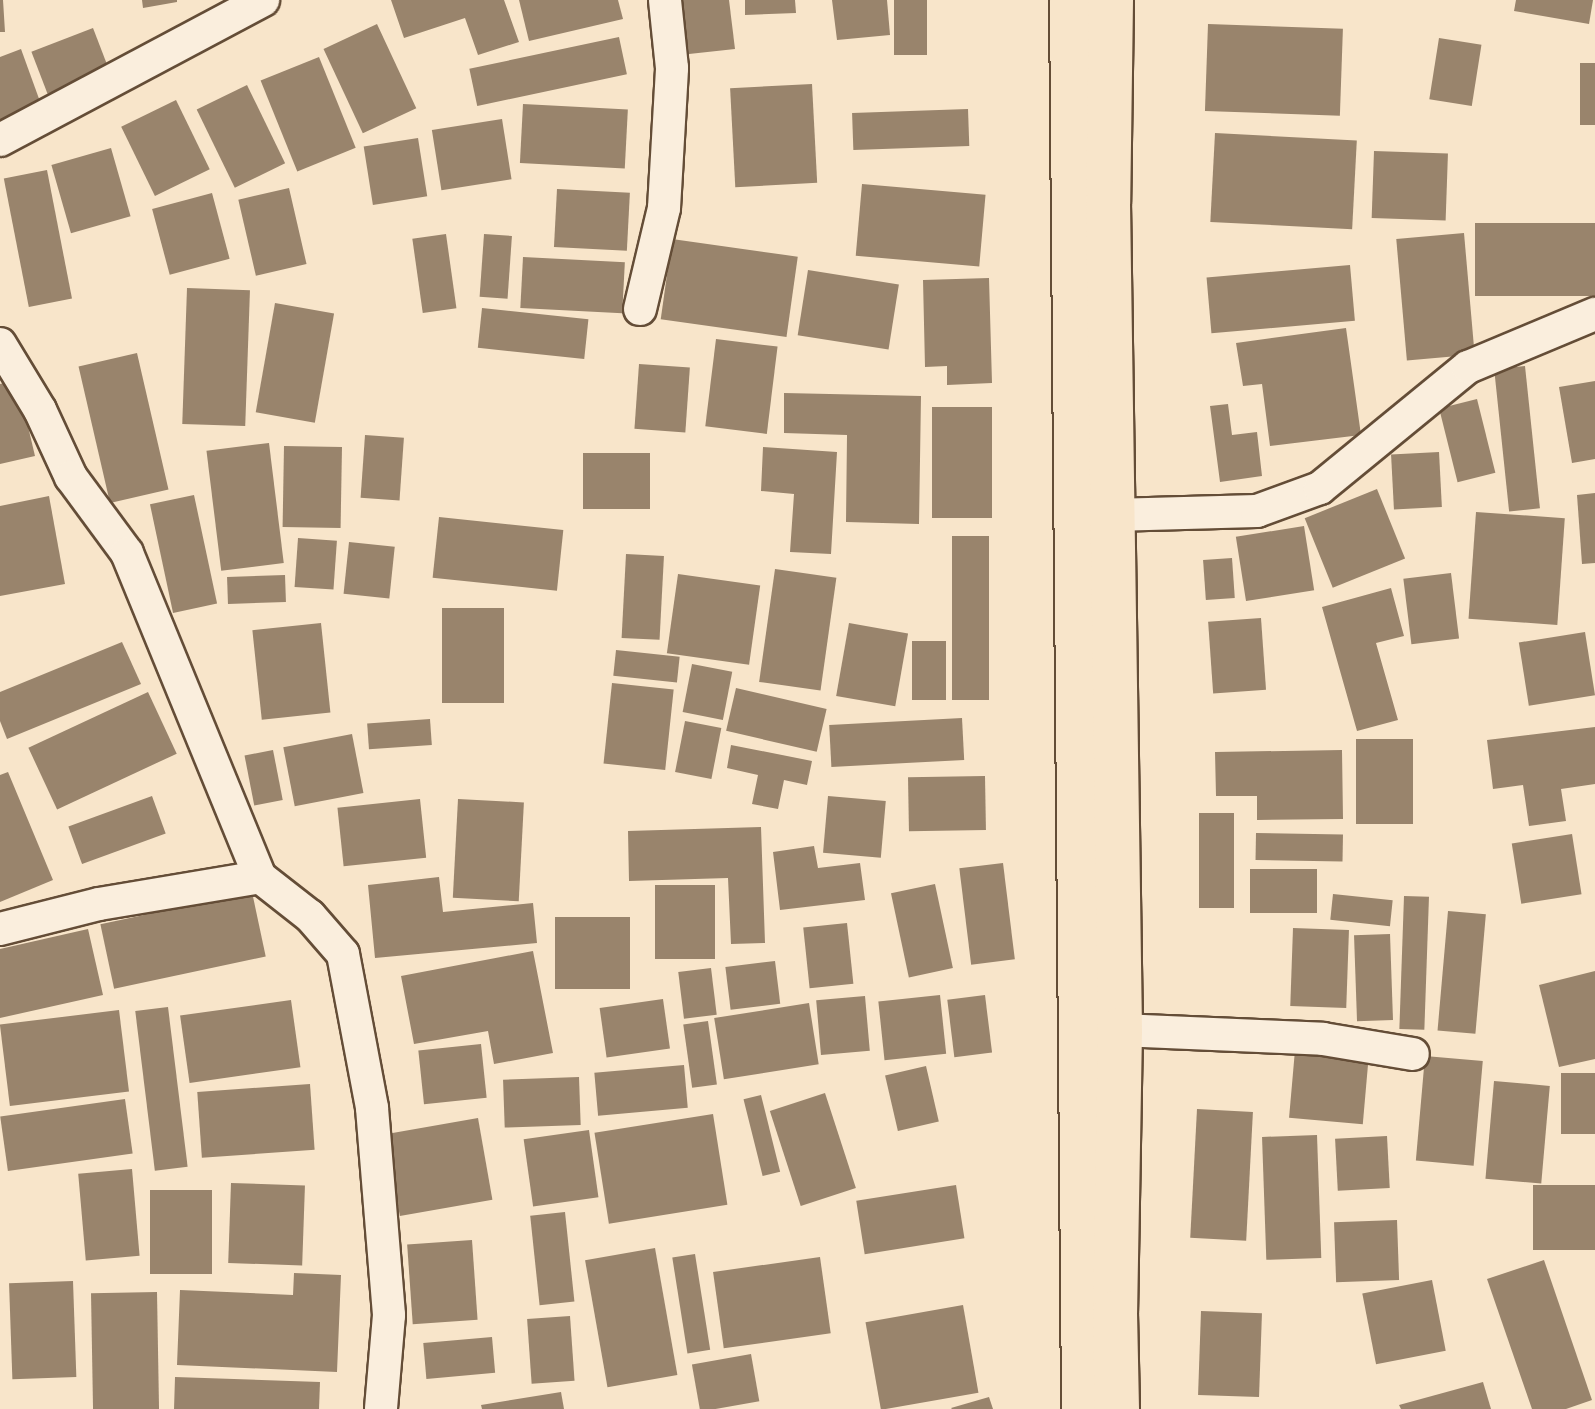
<!DOCTYPE html>
<html>
<head>
<meta charset="utf-8">
<style>
	body { margin:0 }
	#map { position:relative; width:1595px; height:1409px; overflow:hidden; background:#f8e5ca; font-family:"Old Standard TT",serif }
	div>[style] { position:absolute }
	[style*='--x'] { left:calc(var(--x)*1px); top:calc(var(--y)*1px); width:calc(var(--w)*1px); rotate:calc(var(--a)*1deg) }
	.building>* { inset:0; background:#99846c; transform-origin:0 0 }
	.roads { filter:drop-shadow(2px 0 #644d37) drop-shadow(-2px 0 #644d37) drop-shadow(0 2px #644d37) drop-shadow(0 -2px #644d37) }
	.street>* { height:32px; margin:-16px; padding:0 16px; transform-origin:16px; border-radius:16px; background:#faeedd }
	.primary>* { height:44px; margin:-22px; padding:0 22px; transform-origin:22px; border-radius:22px; background:#f8e5ca }
	span { translate:-50% -50%; white-space:nowrap; text-align:center; line-height:1.15; -webkit-text-stroke:8px #faeedd; paint-order:stroke }
</style>
</head>
<body>
<div id="map">
	<div class="building">
		<div style="clip-path:polygon(0 0,3px 0,5px 32px,0 32px)"></div>
		<div style="clip-path:polygon(142px 0,177px 0,177px 2px,143px 8px)"></div>
		<div style="clip-path:polygon(391px 0,504px 0,519px 42px,478px 55px,465px 18px,404px 38px)"></div>
		<div style="clip-path:polygon(519px 0,618px 0,623px 19px,529px 41px)"></div>
		<div style="clip-path:polygon(681px 0,729px 0,735px 49px,689px 54px)"></div>
		<div style="clip-path:polygon(745px 0,795px 0,796px 13px,745px 15px)"></div>
		<div style="clip-path:polygon(832px 0,887px 0,890px 35px,837px 40px)"></div>
		<div style="left:894px;top:0;width:33px;height:55px"></div>
		<div style="clip-path:polygon(1516px 0,1593px 0,1589px 24px,1514px 11px)"></div>
		<div style="left:377px;top:24px;width:93px;height:59px;rotate:65deg"></div>
		<div style="left:1208px;top:24px;width:135px;height:87px;rotate:2deg"></div>
		<div style="left:93px;top:28px;width:45px;height:66px;rotate:69deg"></div>
		<div style="left:619px;top:37px;width:38px;height:153px;rotate:78deg"></div>
		<div style="left:1439px;top:38px;width:43px;height:62px;rotate:9deg"></div>
		<div style="clip-path:polygon(21px 49px,42px 107px,0 122px,0 57px)"></div>
		<div style="left:319px;top:57px;width:98px;height:63px;rotate:68deg"></div>
		<div style="left:1580px;top:63px;width:15px;height:62px"></div>
		<div style="left:812px;top:84px;width:99px;height:82px;rotate:87deg"></div>
		<div style="left:247px;top:85px;width:87px;height:56px;rotate:64deg"></div>
		<div style="left:176px;top:100px;width:77px;height:61px;rotate:64deg"></div>
		<div style="left:523px;top:104px;width:105px;height:59px;rotate:3deg"></div>
		<div style="left:968px;top:109px;width:37px;height:116px;rotate:88deg"></div>
		<div style="left:502px;top:119px;width:61px;height:71px;rotate:81deg"></div>
		<div style="left:1215px;top:133px;width:142px;height:89px;rotate:3deg"></div>
		<div style="left:418px;top:138px;width:59px;height:55px;rotate:81deg"></div>
		<div style="left:111px;top:148px;width:71px;height:62px;rotate:74deg"></div>
		<div style="left:1374px;top:151px;width:74px;height:67px;rotate:2deg"></div>
		<div style="left:47px;top:170px;width:131px;height:44px;rotate:79deg"></div>
		<div style="left:862px;top:184px;width:124px;height:72px;rotate:5deg"></div>
		<div style="left:289px;top:188px;width:78px;height:52px;rotate:77deg"></div>
		<div style="left:557px;top:189px;width:73px;height:58px;rotate:3deg"></div>
		<div style="left:212px;top:193px;width:68px;height:62px;rotate:75deg"></div>
		<div style="left:1595px;top:223px;width:73px;height:120px;rotate:90deg"></div>
		<div style="left:1464px;top:233px;width:122px;height:68px;rotate:85deg"></div>
		<div style="left:446px;top:234px;width:75px;height:34px;rotate:82deg"></div>
		<div style="left:484px;top:234px;width:28px;height:63px;rotate:4deg"></div>
		<div style="left:672px;top:239px;width:127px;height:81px;rotate:8deg"></div>
		<div style="left:523px;top:257px;width:102px;height:51px;rotate:3deg"></div>
		<div style="left:1350px;top:265px;width:56px;height:144px;rotate:85deg"></div>
		<div style="left:808px;top:270px;width:92px;height:66px;rotate:9deg"></div>
		<div style="clip-path:polygon(989px 278px,992px 383px,947px 385px,947px 366px,925px 367px,923px 280px)"></div>
		<div style="left:187px;top:288px;width:63px;height:136px;rotate:2deg"></div>
		<div style="left:275px;top:303px;width:60px;height:111px;rotate:10deg"></div>
		<div style="left:482px;top:308px;width:107px;height:40px;rotate:6deg"></div>
		<div style="clip-path:polygon(1346px 328px,1361px 435px,1270px 446px,1262px 384px,1243px 386px,1236px 343px)"></div>
		<div style="left:716px;top:339px;width:62px;height:88px;rotate:7deg"></div>
		<div style="left:137px;top:353px;width:140px;height:60px;rotate:77deg"></div>
		<div style="left:639px;top:364px;width:51px;height:65px;rotate:4deg"></div>
		<div style="left:1525px;top:366px;width:143px;height:31px;rotate:84deg"></div>
		<div style="clip-path:polygon(17px 380px,35px 456px,0 464px,0 384px)"></div>
		<div style="clip-path:polygon(1595px 381px,1595px 459px,1572px 463px,1559px 387px)"></div>
		<div style="clip-path:polygon(784px 393px,921px 396px,919px 524px,846px 522px,847px 435px,784px 433px)"></div>
		<div style="left:1477px;top:399px;width:76px;height:39px;rotate:76deg"></div>
		<div style="clip-path:polygon(1228px 404px,1232px 435px,1257px 432px,1262px 476px,1220px 482px,1210px 406px)"></div>
		<div style="left:932px;top:407px;width:60px;height:111px"></div>
		<div style="left:365px;top:435px;width:39px;height:63px;rotate:4deg"></div>
		<div style="left:269px;top:443px;width:121px;height:63px;rotate:83deg"></div>
		<div style="left:284px;top:446px;width:58px;height:81px;rotate:1deg"></div>
		<div style="clip-path:polygon(763px 447px,837px 452px,831px 554px,790px 552px,794px 494px,761px 491px)"></div>
		<div style="left:1439px;top:452px;width:55px;height:48px;rotate:87deg"></div>
		<div style="left:650px;top:453px;width:56px;height:67px;rotate:90deg"></div>
		<div style="left:1377px;top:489px;width:75px;height:78px;rotate:68deg"></div>
		<div style="clip-path:polygon(1595px 493px,1595px 563px,1582px 564px,1577px 495px)"></div>
		<div style="left:194px;top:495px;width:111px;height:45px;rotate:78deg"></div>
		<div style="clip-path:polygon(49px 496px,65px 584px,0 596px,0 506px)"></div>
		<div style="left:1476px;top:512px;width:89px;height:107px;rotate:4deg"></div>
		<div style="left:439px;top:517px;width:125px;height:61px;rotate:6deg"></div>
		<div style="left:1304px;top:526px;width:65px;height:69px;rotate:81deg"></div>
		<div style="left:952px;top:536px;width:37px;height:164px"></div>
		<div style="left:298px;top:538px;width:39px;height:49px;rotate:4deg"></div>
		<div style="left:349px;top:542px;width:46px;height:52px;rotate:6deg"></div>
		<div style="left:626px;top:554px;width:38px;height:84px;rotate:3deg"></div>
		<div style="left:1232px;top:558px;width:40px;height:29px;rotate:86deg"></div>
		<div style="left:775px;top:569px;width:62px;height:114px;rotate:8deg"></div>
		<div style="left:1451px;top:573px;width:66px;height:48px;rotate:83deg"></div>
		<div style="left:678px;top:574px;width:83px;height:80px;rotate:8deg"></div>
		<div style="left:285px;top:575px;width:27px;height:58px;rotate:88deg"></div>
		<div style="clip-path:polygon(1391px 588px,1404px 636px,1376px 643px,1398px 720px,1357px 731px,1322px 607px)"></div>
		<div style="left:442px;top:608px;width:62px;height:95px"></div>
		<div style="left:1261px;top:618px;width:72px;height:53px;rotate:86deg"></div>
		<div style="left:321px;top:623px;width:90px;height:69px;rotate:84deg"></div>
		<div style="left:849px;top:623px;width:60px;height:74px;rotate:10deg"></div>
		<div style="left:1585px;top:632px;width:64px;height:67px;rotate:81deg"></div>
		<div style="left:912px;top:641px;width:34px;height:59px"></div>
		<div style="clip-path:polygon(122px 642px,141px 684px,7px 739px,0 721px,0 692px)"></div>
		<div style="left:616px;top:650px;width:64px;height:26px;rotate:6deg"></div>
		<div style="left:692px;top:664px;width:41px;height:49px;rotate:11deg"></div>
		<div style="left:612px;top:683px;width:62px;height:81px;rotate:6deg"></div>
		<div style="left:736px;top:688px;width:93px;height:44px;rotate:13deg"></div>
		<div style="left:148px;top:692px;width:68px;height:132px;rotate:65deg"></div>
		<div style="left:962px;top:718px;width:42px;height:133px;rotate:87deg"></div>
		<div style="left:430px;top:719px;width:26px;height:63px;rotate:86deg"></div>
		<div style="left:685px;top:721px;width:37px;height:52px;rotate:11deg"></div>
		<div style="clip-path:polygon(1595px 727px,1595px 784px,1561px 789px,1566px 821px,1529px 826px,1523px 785px,1493px 789px,1487px 740px)"></div>
		<div style="left:352px;top:734px;width:60px;height:70px;rotate:79deg"></div>
		<div style="left:1356px;top:739px;width:57px;height:85px"></div>
		<div style="clip-path:polygon(731px 745px,812px 761px,807px 785px,784px 780px,778px 809px,752px 804px,758px 775px,727px 768px)"></div>
		<div style="left:273px;top:750px;width:51px;height:29px;rotate:79deg"></div>
		<div style="clip-path:polygon(1342px 750px,1343px 819px,1257px 820px,1257px 796px,1216px 796px,1215px 752px)"></div>
		<div style="clip-path:polygon(8px 772px,53px 880px,0 902px,0 775px)"></div>
		<div style="left:985px;top:776px;width:54px;height:77px;rotate:89deg"></div>
		<div style="left:152px;top:796px;width:40px;height:89px;rotate:70deg"></div>
		<div style="left:828px;top:796px;width:58px;height:57px;rotate:5deg"></div>
		<div style="left:420px;top:799px;width:59px;height:83px;rotate:84deg"></div>
		<div style="left:458px;top:799px;width:66px;height:99px;rotate:3deg"></div>
		<div style="left:1199px;top:813px;width:35px;height:95px"></div>
		<div style="clip-path:polygon(761px 827px,765px 943px,731px 944px,728px 878px,629px 881px,628px 831px)"></div>
		<div style="left:1256px;top:833px;width:87px;height:27px;rotate:1deg"></div>
		<div style="left:1572px;top:834px;width:61px;height:61px;rotate:81deg"></div>
		<div style="clip-path:polygon(814px 846px,818px 868px,860px 863px,865px 900px,780px 910px,773px 852px)"></div>
		<div style="left:1003px;top:863px;width:97px;height:44px;rotate:83deg"></div>
		<div style="left:1250px;top:869px;width:67px;height:44px"></div>
		<div style="clip-path:polygon(439px 877px,443px 912px,533px 903px,537px 943px,375px 958px,368px 885px)"></div>
		<div style="left:935px;top:884px;width:86px;height:45px;rotate:78deg"></div>
		<div style="left:655px;top:885px;width:60px;height:74px"></div>
		<div style="left:252px;top:892px;width:66px;height:155px;rotate:78deg"></div>
		<div style="left:1333px;top:894px;width:60px;height:26px;rotate:6deg"></div>
		<div style="left:1404px;top:896px;width:25px;height:133px;rotate:2deg"></div>
		<div style="left:1448px;top:911px;width:38px;height:120px;rotate:5deg"></div>
		<div style="left:555px;top:917px;width:75px;height:72px"></div>
		<div style="left:847px;top:923px;width:61px;height:44px;rotate:84deg"></div>
		<div style="left:1293px;top:928px;width:56px;height:78px;rotate:2deg"></div>
		<div style="clip-path:polygon(88px 929px,103px 995px,0 1018px,0 949px)"></div>
		<div style="left:1390px;top:934px;width:86px;height:36px;rotate:88deg"></div>
		<div style="clip-path:polygon(533px 951px,553px 1053px,494px 1064px,488px 1031px,414px 1044px,401px 976px)"></div>
		<div style="left:775px;top:961px;width:43px;height:50px;rotate:83deg"></div>
		<div style="left:711px;top:968px;width:47px;height:33px;rotate:83deg"></div>
		<div style="clip-path:polygon(1595px 971px,1595px 1059px,1559px 1067px,1539px 985px)"></div>
		<div style="left:940px;top:995px;width:59px;height:62px;rotate:84deg"></div>
		<div style="left:985px;top:995px;width:58px;height:38px;rotate:83deg"></div>
		<div style="left:865px;top:996px;width:55px;height:49px;rotate:85deg"></div>
		<div style="left:663px;top:999px;width:50px;height:64px;rotate:82deg"></div>
		<div style="left:291px;top:1000px;width:68px;height:112px;rotate:82deg"></div>
		<div style="left:809px;top:1003px;width:62px;height:96px;rotate:81deg"></div>
		<div style="left:168px;top:1007px;width:161px;height:33px;rotate:83deg"></div>
		<div style="left:119px;top:1010px;width:82px;height:120px;rotate:83deg"></div>
		<div style="left:708px;top:1021px;width:64px;height:25px;rotate:82deg"></div>
		<div style="left:481px;top:1044px;width:54px;height:63px;rotate:84deg"></div>
		<div style="left:1295px;top:1050px;width:74px;height:68px;rotate:5deg"></div>
		<div style="left:1425px;top:1056px;width:58px;height:105px;rotate:5deg"></div>
		<div style="left:684px;top:1065px;width:43px;height:90px;rotate:85deg"></div>
		<div style="left:926px;top:1066px;width:57px;height:42px;rotate:77deg"></div>
		<div style="left:1561px;top:1073px;width:34px;height:61px"></div>
		<div style="left:579px;top:1077px;width:48px;height:76px;rotate:88deg"></div>
		<div style="left:1494px;top:1081px;width:56px;height:98px;rotate:5deg"></div>
		<div style="left:310px;top:1084px;width:66px;height:113px;rotate:86deg"></div>
		<div style="left:825px;top:1093px;width:100px;height:58px;rotate:72deg"></div>
		<div style="left:761px;top:1095px;width:79px;height:18px;rotate:76deg"></div>
		<div style="left:125px;top:1099px;width:55px;height:126px;rotate:82deg"></div>
		<div style="left:1197px;top:1109px;width:56px;height:129px;rotate:3deg"></div>
		<div style="left:713px;top:1114px;width:92px;height:120px;rotate:81deg"></div>
		<div style="left:478px;top:1118px;width:83px;height:94px;rotate:80deg"></div>
		<div style="left:589px;top:1130px;width:68px;height:66px;rotate:82deg"></div>
		<div style="left:1317px;top:1135px;width:123px;height:55px;rotate:88deg"></div>
		<div style="left:1387px;top:1136px;width:52px;height:52px;rotate:87deg"></div>
		<div style="left:132px;top:1169px;width:87px;height:54px;rotate:85deg"></div>
		<div style="left:231px;top:1183px;width:74px;height:80px;rotate:2deg"></div>
		<div style="left:956px;top:1185px;width:54px;height:101px;rotate:81deg"></div>
		<div style="left:1595px;top:1185px;width:65px;height:62px;rotate:90deg"></div>
		<div style="left:150px;top:1190px;width:62px;height:84px"></div>
		<div style="left:565px;top:1212px;width:90px;height:35px;rotate:84deg"></div>
		<div style="left:1397px;top:1220px;width:60px;height:63px;rotate:88deg"></div>
		<div style="left:472px;top:1240px;width:80px;height:65px;rotate:86deg"></div>
		<div style="left:655px;top:1248px;width:129px;height:71px;rotate:80deg"></div>
		<div style="left:695px;top:1254px;width:97px;height:23px;rotate:81deg"></div>
		<div style="left:820px;top:1257px;width:77px;height:108px;rotate:82deg"></div>
		<div style="clip-path:polygon(1544px 1260px,1592px 1400px,1566px 1409px,1532px 1409px,1487px 1279px)"></div>
		<div style="clip-path:polygon(294px 1273px,341px 1275px,337px 1372px,177px 1365px,180px 1290px,293px 1295px)"></div>
		<div style="left:1432px;top:1280px;width:72px;height:71px;rotate:79deg"></div>
		<div style="left:73px;top:1281px;width:96px;height:64px;rotate:88deg"></div>
		<div style="left:157px;top:1292px;width:117px;height:66px;rotate:89deg"></div>
		<div style="left:963px;top:1305px;width:89px;height:99px;rotate:80deg"></div>
		<div style="left:1201px;top:1311px;width:61px;height:84px;rotate:2deg"></div>
		<div style="left:570px;top:1316px;width:65px;height:43px;rotate:86deg"></div>
		<div style="left:492px;top:1337px;width:36px;height:69px;rotate:85deg"></div>
		<div style="left:751px;top:1354px;width:48px;height:60px;rotate:80deg"></div>
		<div style="clip-path:polygon(175px 1377px,320px 1382px,319px 1409px,174px 1409px)"></div>
		<div style="clip-path:polygon(1483px 1382px,1491px 1409px,1401px 1409px,1399px 1405px)"></div>
		<div style="clip-path:polygon(561px 1392px,564px 1409px,482px 1409px,481px 1405px)"></div>
		<div style="clip-path:polygon(989px 1397px,993px 1409px,952px 1409px,951px 1408px)"></div>
	</div>
	<div class="roads">
		<div class="street">
			<div style="--x:0;--y:140;--w:298;--a:-28"></div>
			<div style="--x:640;--y:309;--w:104;--a:-76.6"></div>
			<div style="--x:664;--y:208;--w:140;--a:-86.7"></div>
			<div style="--x:672;--y:68;--w:68;--a:-95.9"></div>
			<div style="--x:0;--y:344;--w:77;--a:58.8"></div>
			<div style="--x:40;--y:410;--w:74;--a:65.2"></div>
			<div style="--x:71;--y:477;--w:94;--a:53.6"></div>
			<div style="--x:127;--y:553;--w:350;--a:67.7"></div>
			<div style="--x:1112;--y:515;--w:145;--a:-1.6"></div>
			<div style="--x:1257;--y:511;--w:67;--a:-20.1"></div>
			<div style="--x:1320;--y:488;--w:191;--a:-39.3"></div>
			<div style="--x:1468;--y:367;--w:138;--a:-22.7"></div>
			<div style="--x:0;--y:929;--w:102;--a:-14.2"></div>
			<div style="--x:99;--y:904;--w:163;--a:-9.5"></div>
			<div style="--x:260;--y:877;--w:63;--a:38"></div>
			<div style="--x:310;--y:916;--w:50;--a:49"></div>
			<div style="--x:343;--y:954;--w:157;--a:79.3"></div>
			<div style="--x:372;--y:1108;--w:208;--a:85.3"></div>
			<div style="--x:389;--y:1315;--w:94;--a:94.9"></div>
			<div style="--x:1120;--y:1030;--w:203;--a:2.5"></div>
			<div style="--x:1323;--y:1039;--w:91;--a:9.5"></div>
		</div>
		<div class="primary">
			<div style="--x:1072;--y:0;--w:1409;--a:89.51"></div>
			<div style="--x:1111;--y:0;--w:203;--a:90.8"></div>
			<div style="--x:1108;--y:203;--w:827;--a:89.17"></div>
			<div style="--x:1120;--y:1030;--w:283;--a:91"></div>
			<div style="--x:1115;--y:1313;--w:96;--a:88.8"></div>
		</div>
	</div>
</div>
</body>
</html>
